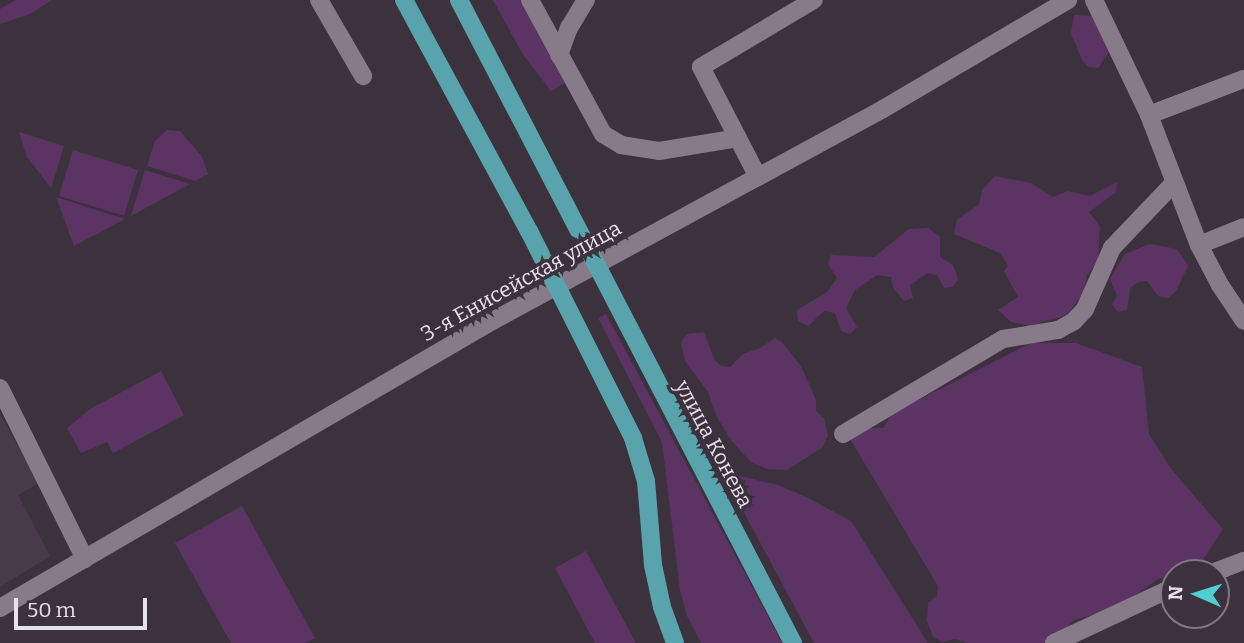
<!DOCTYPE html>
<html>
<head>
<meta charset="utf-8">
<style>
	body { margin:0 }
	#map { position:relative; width:1244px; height:643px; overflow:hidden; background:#3c323e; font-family:Bitter,serif }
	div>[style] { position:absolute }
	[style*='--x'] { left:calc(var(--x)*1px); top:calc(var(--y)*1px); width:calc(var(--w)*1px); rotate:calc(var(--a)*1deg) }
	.built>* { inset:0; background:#483a4b }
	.green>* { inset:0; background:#5c3464; transform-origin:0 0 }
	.minor>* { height:18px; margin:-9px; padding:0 9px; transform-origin:9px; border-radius:9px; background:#877b89 }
	.tertiary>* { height:18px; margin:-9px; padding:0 9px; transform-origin:9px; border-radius:9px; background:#877b89 }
	.primary>* { height:18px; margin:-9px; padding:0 9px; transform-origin:9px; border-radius:9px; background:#59a4ac }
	span { translate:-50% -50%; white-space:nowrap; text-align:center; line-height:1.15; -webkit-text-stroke:7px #3c323e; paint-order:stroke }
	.street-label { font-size:21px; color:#e7e1e9 }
	.north { position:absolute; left:1160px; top:559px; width:70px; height:70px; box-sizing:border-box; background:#3c323e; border:2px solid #807882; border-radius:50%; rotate:273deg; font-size:19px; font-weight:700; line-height:28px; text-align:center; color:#e7e1e9 }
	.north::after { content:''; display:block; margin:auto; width:24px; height:32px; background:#52cdd0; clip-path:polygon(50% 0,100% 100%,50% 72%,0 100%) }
	.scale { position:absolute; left:14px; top:598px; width:133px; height:32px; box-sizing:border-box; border:4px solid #e7e1e9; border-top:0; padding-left:9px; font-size:21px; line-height:24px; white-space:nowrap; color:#e7e1e9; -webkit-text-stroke:5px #3c323e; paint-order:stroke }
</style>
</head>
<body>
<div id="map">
	<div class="built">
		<div style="clip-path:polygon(0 414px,39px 483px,18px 495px,50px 556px,0 587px)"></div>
	</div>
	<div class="green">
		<div style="clip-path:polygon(16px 0,52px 0,30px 14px,0 24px,0 9px)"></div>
		<div style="clip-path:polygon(493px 0,521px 0,565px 83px,551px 91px,522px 53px)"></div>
		<div style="clip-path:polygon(1074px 15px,1092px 16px,1109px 52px,1098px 68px,1088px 67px,1082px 60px,1071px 33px)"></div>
		<div style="clip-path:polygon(167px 130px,180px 131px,202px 157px,208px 174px,195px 181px,147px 166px,155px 141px)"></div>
		<div style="clip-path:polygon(19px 132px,64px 146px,51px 188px,27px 157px)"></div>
		<div style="left:73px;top:150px;width:68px;height:48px;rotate:17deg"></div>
		<div style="clip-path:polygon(145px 170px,190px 184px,131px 216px)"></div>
		<div style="clip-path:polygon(995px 176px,1031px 183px,1053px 197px,1068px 191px,1090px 196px,1117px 182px,1116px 192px,1089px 212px,1100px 226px,1098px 260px,1087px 275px,1085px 291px,1067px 315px,1029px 326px,1011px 322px,998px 310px,1018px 297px,1004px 271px,1008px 266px,1000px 253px,954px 234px,957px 220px,979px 204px,982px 190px)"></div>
		<div style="clip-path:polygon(56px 197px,125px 219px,74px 246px)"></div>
		<div style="clip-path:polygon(928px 228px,940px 237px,940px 257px,953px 265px,958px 279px,953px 287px,944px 288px,937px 275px,928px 273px,910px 285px,913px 298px,904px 301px,893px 288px,891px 277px,877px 275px,855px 290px,846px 308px,857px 327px,850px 334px,841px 331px,835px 313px,824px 311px,808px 326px,798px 321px,797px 310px,827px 292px,837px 278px,828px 264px,831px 255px,874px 257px,909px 229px)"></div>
		<div style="clip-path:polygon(1150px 244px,1177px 249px,1188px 266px,1176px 291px,1168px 298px,1158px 296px,1147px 281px,1138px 282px,1130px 288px,1127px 310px,1118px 312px,1112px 304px,1117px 296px,1110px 279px,1125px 254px)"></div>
		<div style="clip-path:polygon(606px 314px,782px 643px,701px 643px,687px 616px,680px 590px,662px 442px,598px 318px)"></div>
		<div style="clip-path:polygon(704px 332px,714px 359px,721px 366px,730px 367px,743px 354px,760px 348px,775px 338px,782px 342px,801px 366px,816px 400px,816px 411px,824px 418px,828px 435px,823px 447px,787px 470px,767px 469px,751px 462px,730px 439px,717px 417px,708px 392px,685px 361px,681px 342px,687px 334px)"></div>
		<div style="clip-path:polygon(1031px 343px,1076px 343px,1142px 367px,1149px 434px,1172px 470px,1223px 529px,1203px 560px,1158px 579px,1116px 609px,1074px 620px,1058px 637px,1044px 643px,966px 643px,955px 639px,942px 642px,933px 637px,927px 621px,928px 603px,937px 596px,938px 586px,850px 439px,856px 428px,883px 428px,893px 413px)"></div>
		<div style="clip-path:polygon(161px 371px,184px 415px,113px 453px,107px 442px,81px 453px,67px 428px,90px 409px)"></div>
		<div style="clip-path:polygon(719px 466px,731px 474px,778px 485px,806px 497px,851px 521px,928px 643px,814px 643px)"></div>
		<div style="clip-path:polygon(242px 506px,315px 638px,305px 643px,231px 643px,175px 543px)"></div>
		<div style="clip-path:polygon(586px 551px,636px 643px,595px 643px,555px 568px)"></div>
	</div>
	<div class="minor">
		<div style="--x:319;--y:0;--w:88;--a:59.9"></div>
		<div style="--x:530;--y:0;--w:153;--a:61.4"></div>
		<div style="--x:603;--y:134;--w:21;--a:31"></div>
		<div style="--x:621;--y:145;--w:38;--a:9"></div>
		<div style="--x:659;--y:151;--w:80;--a:-9.3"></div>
		<div style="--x:1094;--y:0;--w:127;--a:64.4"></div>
		<div style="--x:1149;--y:115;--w:139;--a:69"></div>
		<div style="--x:1199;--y:245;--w:45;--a:62.3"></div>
		<div style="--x:1220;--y:285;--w:43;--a:56.3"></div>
		<div style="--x:559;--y:55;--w:29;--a:-70"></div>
		<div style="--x:569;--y:28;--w:33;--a:-59"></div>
		<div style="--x:1149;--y:115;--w:102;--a:-20.8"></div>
		<div style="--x:758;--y:177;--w:124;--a:-117.4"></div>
		<div style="--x:701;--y:67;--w:131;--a:-30.7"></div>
		<div style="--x:1199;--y:245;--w:48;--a:-21.8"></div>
		<div style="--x:0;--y:388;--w:191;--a:63.6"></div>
		<div style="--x:843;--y:434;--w:186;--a:-30.7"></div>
		<div style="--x:1003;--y:339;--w:56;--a:-9.3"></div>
		<div style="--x:1058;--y:330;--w:18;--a:-29"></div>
		<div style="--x:1074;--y:321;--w:16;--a:-47"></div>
		<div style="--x:1085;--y:309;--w:67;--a:-66.1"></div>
		<div style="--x:1112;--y:248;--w:88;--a:-46.4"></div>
		<div style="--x:1212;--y:573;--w:34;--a:-21"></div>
		<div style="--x:1054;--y:643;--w:132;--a:-25"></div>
	</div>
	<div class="tertiary">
		<div style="--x:0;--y:608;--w:564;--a:-30.25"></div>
		<div style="--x:487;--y:324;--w:451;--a:-28.5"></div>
		<div style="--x:883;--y:109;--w:215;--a:-30.5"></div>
	</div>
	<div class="primary">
		<div style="--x:404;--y:0;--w:263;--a:61.6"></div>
		<div style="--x:529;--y:231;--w:232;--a:63.3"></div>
		<div style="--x:633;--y:438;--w:45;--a:73.2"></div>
		<div style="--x:646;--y:481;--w:84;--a:85.2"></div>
		<div style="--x:653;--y:565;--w:43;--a:77.9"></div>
		<div style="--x:662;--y:607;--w:38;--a:70"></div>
		<div style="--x:459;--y:0;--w:725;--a:62.55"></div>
	</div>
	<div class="street-label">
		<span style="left:521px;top:281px;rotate:-29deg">3-я Енисейская улица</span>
		<span style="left:714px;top:444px;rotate:62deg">улица Конева</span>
	</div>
	<div class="north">N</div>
	<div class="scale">50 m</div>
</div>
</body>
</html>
